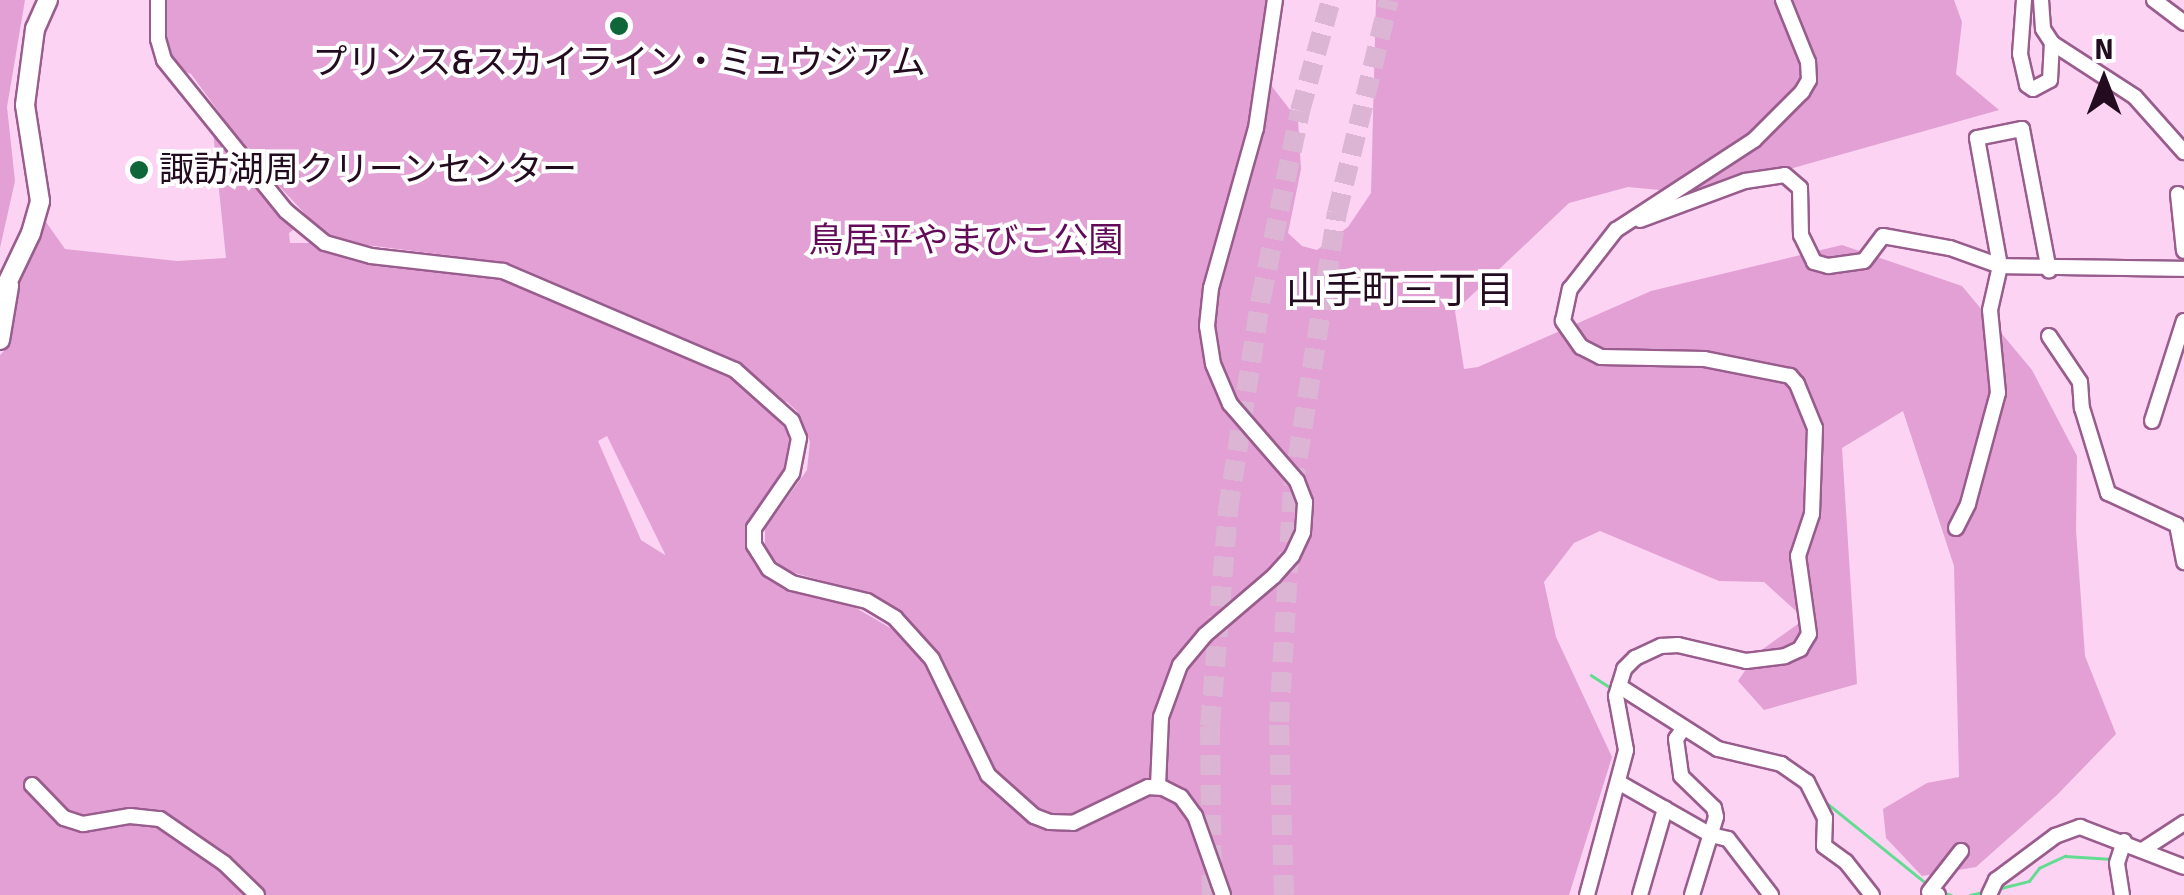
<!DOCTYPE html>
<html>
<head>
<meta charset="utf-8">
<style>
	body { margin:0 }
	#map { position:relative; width:2184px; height:895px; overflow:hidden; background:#fcd3f3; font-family:Signika,"Noto Sans JP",sans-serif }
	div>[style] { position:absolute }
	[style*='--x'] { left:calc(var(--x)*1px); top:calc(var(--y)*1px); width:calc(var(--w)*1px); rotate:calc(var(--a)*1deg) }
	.green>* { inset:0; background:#e2a0d5 }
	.stream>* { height:2.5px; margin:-1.25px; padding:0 1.25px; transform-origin:1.25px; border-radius:1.25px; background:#63dc92 }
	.highway-tunnel>* { height:20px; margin-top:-10px; transform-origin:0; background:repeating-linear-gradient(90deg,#dbb5d3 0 20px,transparent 0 30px) }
	.roads { filter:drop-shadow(2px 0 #995d8d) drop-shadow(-2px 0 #995d8d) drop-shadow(0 2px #995d8d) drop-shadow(0 -2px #995d8d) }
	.minor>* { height:14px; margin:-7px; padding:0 7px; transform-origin:7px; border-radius:7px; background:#fff }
	.major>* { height:18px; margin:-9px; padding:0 9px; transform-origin:9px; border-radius:9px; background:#fff }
	.dots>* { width:28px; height:28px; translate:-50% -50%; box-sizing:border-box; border:5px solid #fff; border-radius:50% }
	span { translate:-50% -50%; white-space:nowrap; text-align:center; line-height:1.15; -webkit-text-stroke:8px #fff; paint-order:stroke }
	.poi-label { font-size:35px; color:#230c1f }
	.left { translate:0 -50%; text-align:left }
	.park-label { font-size:35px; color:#630a58 }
	.neighbourhood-label { font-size:38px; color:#230c1f }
	.north { position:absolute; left:2054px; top:30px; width:100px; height:100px; -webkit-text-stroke:8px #fff; paint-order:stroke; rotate:0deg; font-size:28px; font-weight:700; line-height:40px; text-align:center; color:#230c1f }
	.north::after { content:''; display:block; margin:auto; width:35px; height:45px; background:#230c1f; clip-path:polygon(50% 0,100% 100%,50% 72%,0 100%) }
</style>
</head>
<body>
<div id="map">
	<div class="green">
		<div style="clip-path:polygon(0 0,25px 0,7px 107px,15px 181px,0 248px)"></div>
		<div style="clip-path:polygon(evenodd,163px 0,1268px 0,1259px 70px,1298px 120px,1301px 169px,1288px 233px,1302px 246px,1317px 250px,1348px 227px,1371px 193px,1376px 0,1954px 0,1962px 22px,1956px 74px,1999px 110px,1701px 194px,1628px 187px,1569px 203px,1455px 311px,1464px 369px,1478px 367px,1651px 291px,1842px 245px,1962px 286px,2032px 370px,2077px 456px,2076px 530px,2085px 656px,2116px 734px,2057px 795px,1976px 867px,1922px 876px,1886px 838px,1883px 809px,1927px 783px,1959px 777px,1954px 566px,1903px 411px,1842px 448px,1857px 684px,1764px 710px,1738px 681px,1756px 654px,1805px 619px,1764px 582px,1719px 581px,1600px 531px,1574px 543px,1544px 582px,1556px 637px,1612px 757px,1569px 895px,0 895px,0 355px,11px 344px,12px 299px,46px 222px,65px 249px,177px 261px,226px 258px,213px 131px,296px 228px,289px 233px,290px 243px,312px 243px,354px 261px,509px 279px,727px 371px,787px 430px,790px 446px,783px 470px,747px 524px,748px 551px,754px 564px,772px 582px,839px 598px,899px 633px,912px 632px,915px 626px,868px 593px,787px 571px,771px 557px,765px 547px,765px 529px,807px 470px,810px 442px,797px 411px,787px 402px,779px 401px,742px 369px,742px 363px,509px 263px,358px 244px,323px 233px,252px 157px,191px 74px,176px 68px,163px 35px,163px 0,607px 436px,665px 554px,665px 555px,641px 540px,598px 441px,607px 436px)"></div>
	</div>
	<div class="stream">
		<div style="--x:1591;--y:675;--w:24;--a:33"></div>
		<div style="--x:1823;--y:800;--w:132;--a:38.9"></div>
		<div style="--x:2001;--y:888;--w:29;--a:-14"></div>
		<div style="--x:2029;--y:881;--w:16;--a:-52"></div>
		<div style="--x:2039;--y:868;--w:29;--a:-25"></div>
		<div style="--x:2065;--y:856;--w:47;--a:3.7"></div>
		<div style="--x:1941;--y:892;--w:10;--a:17"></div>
		<div style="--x:1970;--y:895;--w:13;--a:-13"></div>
	</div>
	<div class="highway-tunnel">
		<div style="--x:1212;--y:895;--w:169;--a:-90.7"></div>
		<div style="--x:1210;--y:726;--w:217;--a:-85.2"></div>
		<div style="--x:1228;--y:510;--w:215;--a:-81.2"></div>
		<div style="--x:1261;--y:298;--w:191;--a:-78.2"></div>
		<div style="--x:1300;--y:111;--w:115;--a:-74.4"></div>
		<div style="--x:1284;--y:895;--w:173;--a:-91.7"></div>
		<div style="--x:1279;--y:722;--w:235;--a:-86.6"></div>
		<div style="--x:1293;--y:487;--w:278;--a:-80.9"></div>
		<div style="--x:1337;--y:213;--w:219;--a:-76.3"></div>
	</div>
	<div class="roads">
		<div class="minor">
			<div style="--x:158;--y:0;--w:39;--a:90"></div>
			<div style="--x:158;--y:39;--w:22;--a:74"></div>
			<div style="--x:164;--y:60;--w:194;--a:51.1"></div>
			<div style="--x:286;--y:211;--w:50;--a:39.4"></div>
			<div style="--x:325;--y:243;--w:48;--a:15.8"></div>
			<div style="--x:371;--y:256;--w:133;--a:6.5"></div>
			<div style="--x:503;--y:271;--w:252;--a:23.1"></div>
			<div style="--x:735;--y:370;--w:76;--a:41.8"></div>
			<div style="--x:792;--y:421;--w:18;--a:68"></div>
			<div style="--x:799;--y:438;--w:36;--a:101"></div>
			<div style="--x:792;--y:473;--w:67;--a:124.6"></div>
			<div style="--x:754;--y:528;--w:17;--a:90"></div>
			<div style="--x:754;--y:545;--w:28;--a:58"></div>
			<div style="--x:769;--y:569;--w:27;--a:31"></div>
			<div style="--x:792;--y:583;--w:77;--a:13.5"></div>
			<div style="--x:867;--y:601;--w:33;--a:31"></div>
			<div style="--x:895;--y:618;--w:55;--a:47.9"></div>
			<div style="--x:932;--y:659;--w:129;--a:64.2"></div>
			<div style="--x:988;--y:775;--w:62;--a:41.7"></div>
			<div style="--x:1034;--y:816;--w:17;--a:21"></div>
			<div style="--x:1050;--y:822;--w:23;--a:2"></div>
			<div style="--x:1073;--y:823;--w:83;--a:-25.6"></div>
			<div style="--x:1148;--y:787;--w:15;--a:4"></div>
			<div style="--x:1163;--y:788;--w:20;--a:27"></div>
			<div style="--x:1181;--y:797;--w:24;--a:54"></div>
			<div style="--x:1195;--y:816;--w:84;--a:70.5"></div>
			<div style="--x:2024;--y:0;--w:54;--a:94.2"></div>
			<div style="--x:2020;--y:54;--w:32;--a:77"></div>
			<div style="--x:2027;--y:85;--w:7;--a:34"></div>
			<div style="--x:2033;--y:89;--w:19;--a:-28"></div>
			<div style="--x:2050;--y:80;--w:37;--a:-87"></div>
			<div style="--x:2041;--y:0;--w:29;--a:86"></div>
			<div style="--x:2043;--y:29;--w:17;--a:57"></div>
			<div style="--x:2052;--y:43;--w:99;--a:33"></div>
			<div style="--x:2135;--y:97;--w:74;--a:48.3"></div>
			<div style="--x:2154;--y:0;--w:38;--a:37"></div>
			<div style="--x:2178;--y:194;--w:57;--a:84"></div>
			<div style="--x:1640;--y:220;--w:112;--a:-20.4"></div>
			<div style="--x:1745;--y:181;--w:40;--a:-8.5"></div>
			<div style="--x:1785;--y:175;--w:20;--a:41"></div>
			<div style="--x:1800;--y:188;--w:47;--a:88.8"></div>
			<div style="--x:1801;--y:235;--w:30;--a:64"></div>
			<div style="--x:1814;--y:262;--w:15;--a:16"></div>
			<div style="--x:1828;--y:266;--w:36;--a:-8"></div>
			<div style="--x:1864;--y:261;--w:31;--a:-53"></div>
			<div style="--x:1883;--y:236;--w:68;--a:10.2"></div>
			<div style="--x:1950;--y:248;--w:53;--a:19.8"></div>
			<div style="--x:2000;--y:266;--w:130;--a:-100.2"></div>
			<div style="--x:1977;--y:138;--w:46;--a:-11.3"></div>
			<div style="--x:2022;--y:129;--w:144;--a:79.2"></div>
			<div style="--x:2049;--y:336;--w:55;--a:56"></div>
			<div style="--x:2080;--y:382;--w:26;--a:86"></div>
			<div style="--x:2082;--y:408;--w:89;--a:73"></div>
			<div style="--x:2108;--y:493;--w:76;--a:24.9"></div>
			<div style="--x:2177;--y:525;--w:38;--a:79"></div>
			<div style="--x:2152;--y:421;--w:105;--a:-72.3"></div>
			<div style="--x:1956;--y:528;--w:27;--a:-63"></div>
			<div style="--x:1968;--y:504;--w:115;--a:-74.9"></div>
			<div style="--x:1998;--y:393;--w:83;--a:-95.5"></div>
			<div style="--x:1990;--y:310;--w:45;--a:-77.2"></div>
			<div style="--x:2000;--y:266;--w:184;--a:0.9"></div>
			<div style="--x:1619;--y:686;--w:117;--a:32.5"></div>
			<div style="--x:1718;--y:749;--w:65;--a:13.4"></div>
			<div style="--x:1781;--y:764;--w:32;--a:35"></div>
			<div style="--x:1807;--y:782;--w:40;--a:63.4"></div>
			<div style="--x:1825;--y:818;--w:28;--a:92"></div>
			<div style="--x:1824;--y:846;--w:27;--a:36"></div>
			<div style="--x:1846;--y:862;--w:42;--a:51.8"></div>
			<div style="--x:1683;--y:729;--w:12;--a:125"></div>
			<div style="--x:1676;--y:739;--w:37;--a:82"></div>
			<div style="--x:1681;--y:776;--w:46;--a:44.1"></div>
			<div style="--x:1714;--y:808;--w:9;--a:77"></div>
			<div style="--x:1716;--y:817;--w:82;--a:107.1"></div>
			<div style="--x:1618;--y:782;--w:107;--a:29.7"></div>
			<div style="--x:1711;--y:835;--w:17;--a:13"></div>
			<div style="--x:1728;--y:839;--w:71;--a:52.5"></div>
			<div style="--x:32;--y:785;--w:46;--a:45.9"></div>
			<div style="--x:64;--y:818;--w:20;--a:18"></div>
			<div style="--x:83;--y:824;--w:48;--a:-9.7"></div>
			<div style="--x:130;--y:816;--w:30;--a:6"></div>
			<div style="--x:160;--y:819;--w:78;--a:34.5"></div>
			<div style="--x:224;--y:863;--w:46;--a:44.1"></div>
			<div style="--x:1158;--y:786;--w:69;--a:-87.5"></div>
			<div style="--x:1161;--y:717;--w:55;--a:-69.9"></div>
			<div style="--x:1180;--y:665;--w:39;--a:-50"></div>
			<div style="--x:1205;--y:635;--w:91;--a:-40.5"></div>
			<div style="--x:1274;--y:576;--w:27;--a:-48"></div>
			<div style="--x:1292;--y:556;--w:26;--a:-65"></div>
			<div style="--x:1303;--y:532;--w:30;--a:-86"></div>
			<div style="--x:1305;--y:502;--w:22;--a:-111"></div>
			<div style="--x:1297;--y:481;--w:102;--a:-131"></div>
			<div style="--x:1230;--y:404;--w:43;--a:-113"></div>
			<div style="--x:1213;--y:364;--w:38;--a:-99"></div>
			<div style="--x:1207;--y:326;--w:38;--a:-84"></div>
			<div style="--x:1211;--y:288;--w:166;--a:-74.3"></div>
			<div style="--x:1256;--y:128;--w:129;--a:-81.6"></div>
			<div style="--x:2144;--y:849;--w:48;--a:-33"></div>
			<div style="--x:1587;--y:895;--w:150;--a:-74.9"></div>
			<div style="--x:1626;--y:750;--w:55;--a:-100.5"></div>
			<div style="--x:1616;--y:696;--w:28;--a:-73"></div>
			<div style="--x:1624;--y:669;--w:16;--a:-45"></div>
			<div style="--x:1635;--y:658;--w:29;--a:-25"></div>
			<div style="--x:1661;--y:646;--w:17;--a:-3"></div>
			<div style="--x:1678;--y:645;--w:70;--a:13.2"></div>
			<div style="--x:1746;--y:661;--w:39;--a:-7"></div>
			<div style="--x:1785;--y:656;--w:17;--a:-25"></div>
			<div style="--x:1800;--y:649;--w:17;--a:-59"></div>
			<div style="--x:1809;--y:634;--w:79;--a:-98"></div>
			<div style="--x:1798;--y:556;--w:44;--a:-71.6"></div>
			<div style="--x:1812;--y:514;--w:86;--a:-88"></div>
			<div style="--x:1815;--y:428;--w:48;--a:-112.2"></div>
			<div style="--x:1797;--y:384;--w:11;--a:-131"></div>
			<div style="--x:1790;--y:376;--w:88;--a:-168.8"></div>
			<div style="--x:1704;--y:359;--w:103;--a:-178.9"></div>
			<div style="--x:1601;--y:357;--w:22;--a:-153"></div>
			<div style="--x:1581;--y:347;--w:32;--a:-125"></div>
			<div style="--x:1563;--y:321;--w:33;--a:-78"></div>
			<div style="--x:1570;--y:289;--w:75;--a:-52.1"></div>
			<div style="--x:1616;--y:230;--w:165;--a:-33.1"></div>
			<div style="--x:1754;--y:140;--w:68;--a:-45"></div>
			<div style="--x:1802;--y:92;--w:14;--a:-60"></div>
			<div style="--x:1809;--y:80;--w:18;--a:-93"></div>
			<div style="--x:1808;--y:62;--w:67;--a:-112"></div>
			<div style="--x:1640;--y:895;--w:90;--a:-73.8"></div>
			<div style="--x:1938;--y:895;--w:9;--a:-162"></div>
			<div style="--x:1929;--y:892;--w:52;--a:-52"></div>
			<div style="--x:1989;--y:895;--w:17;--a:-65"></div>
			<div style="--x:1996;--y:880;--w:74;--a:-36.7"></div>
			<div style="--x:2055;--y:836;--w:27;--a:-20"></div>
			<div style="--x:2080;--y:827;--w:111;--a:21"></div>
			<div style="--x:2122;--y:895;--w:32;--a:-99"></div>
			<div style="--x:2117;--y:863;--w:23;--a:-72"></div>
		</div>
		<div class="major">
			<div style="--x:0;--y:298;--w:72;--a:-64.5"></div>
			<div style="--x:31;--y:233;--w:33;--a:-74"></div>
			<div style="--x:40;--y:201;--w:97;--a:-98.9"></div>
			<div style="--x:25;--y:105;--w:77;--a:-82.5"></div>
			<div style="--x:35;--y:29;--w:32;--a:-66"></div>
			<div style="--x:0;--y:340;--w:55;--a:-80.5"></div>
		</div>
	</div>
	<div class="dots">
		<div style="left:619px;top:26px;background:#0e6739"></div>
		<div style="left:139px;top:170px;background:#0e6739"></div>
	</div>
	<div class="poi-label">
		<span style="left:619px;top:63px">プリンス&amp;スカイライン・ミュウジアム</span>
		<span class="left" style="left:159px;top:170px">諏訪湖周クリーンセンター</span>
	</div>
	<div class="park-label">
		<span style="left:966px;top:241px">鳥居平やまびこ公園</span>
	</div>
	<div class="neighbourhood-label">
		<span style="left:1400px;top:291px">山手町三丁目</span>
	</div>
	<div class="north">N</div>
</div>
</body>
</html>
